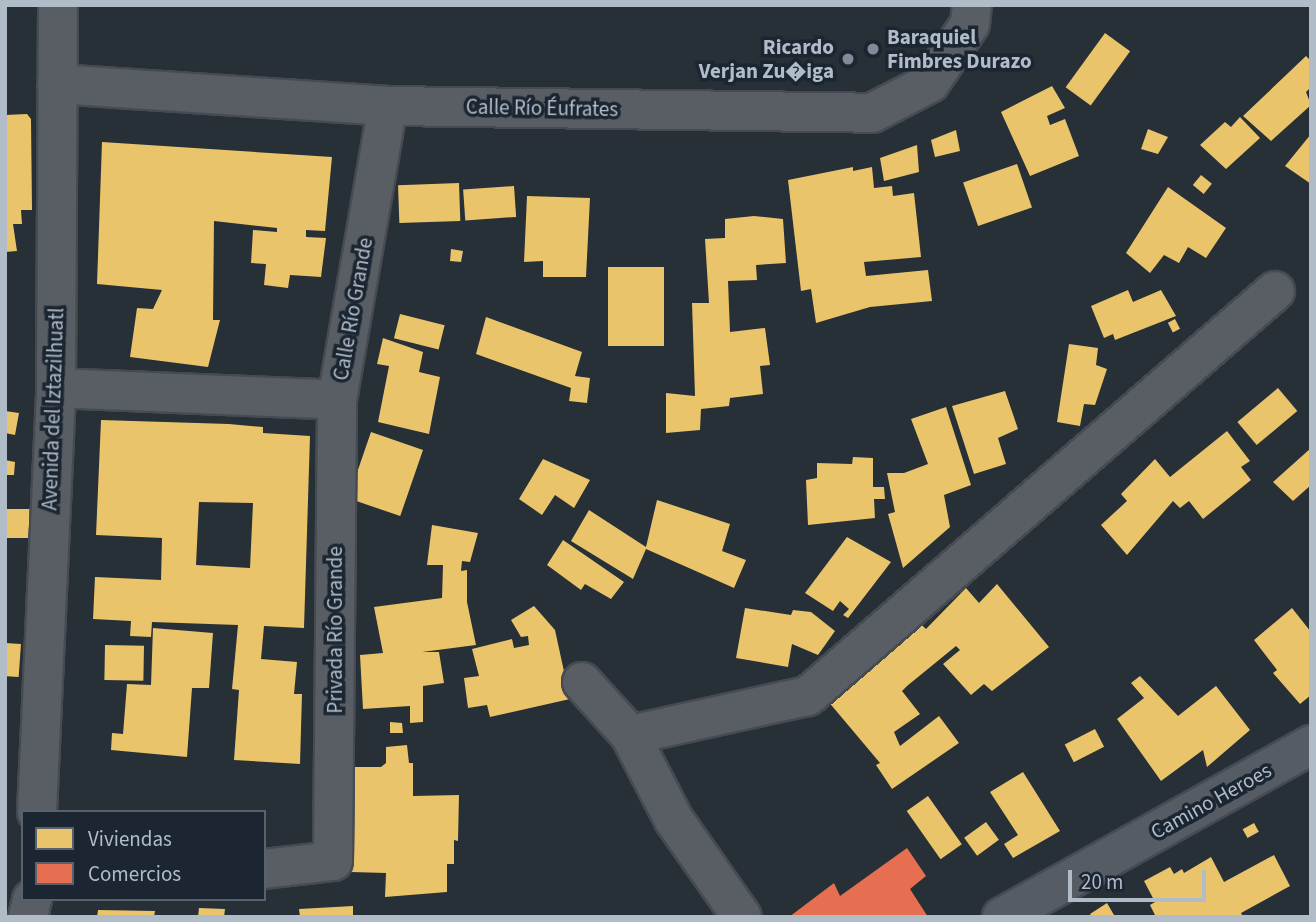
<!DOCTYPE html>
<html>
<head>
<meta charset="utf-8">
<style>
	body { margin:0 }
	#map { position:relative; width:1316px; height:922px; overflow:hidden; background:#272f37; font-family:"Source Sans 3",sans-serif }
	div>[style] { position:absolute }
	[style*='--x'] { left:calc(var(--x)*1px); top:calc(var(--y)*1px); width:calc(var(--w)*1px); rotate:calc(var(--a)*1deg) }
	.homes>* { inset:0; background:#e9c46a; transform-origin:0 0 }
	.shops>* { inset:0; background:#e76f51 }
	.roads { filter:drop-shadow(2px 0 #464b52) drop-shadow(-2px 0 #464b52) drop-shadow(0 2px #464b52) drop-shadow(0 -2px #464b52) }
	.street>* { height:38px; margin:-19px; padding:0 19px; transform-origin:19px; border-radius:19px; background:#585e64 }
	.secondary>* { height:38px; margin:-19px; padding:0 19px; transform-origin:19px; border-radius:19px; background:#565c63 }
	.dots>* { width:19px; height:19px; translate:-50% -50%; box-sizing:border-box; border:4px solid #1b2632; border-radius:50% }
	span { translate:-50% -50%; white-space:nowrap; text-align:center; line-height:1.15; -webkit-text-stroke:7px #1b2632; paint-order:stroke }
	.poi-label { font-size:21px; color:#b1bcc9; font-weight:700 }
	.left { translate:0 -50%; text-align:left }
	.right { translate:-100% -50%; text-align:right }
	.street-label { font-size:21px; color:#b1bcc9 }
	.frame { position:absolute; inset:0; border:7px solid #b1bcc9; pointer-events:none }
	.legend { position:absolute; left:21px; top:810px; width:245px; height:91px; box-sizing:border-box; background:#1b2632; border:2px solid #57626e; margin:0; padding:9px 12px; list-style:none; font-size:21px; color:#b1bcc9 }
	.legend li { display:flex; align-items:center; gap:14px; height:35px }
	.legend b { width:35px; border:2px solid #57626e }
	.scale { position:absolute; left:1068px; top:870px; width:138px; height:32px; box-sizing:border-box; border:4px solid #b1bcc9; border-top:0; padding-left:9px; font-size:21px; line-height:24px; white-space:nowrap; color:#b1bcc9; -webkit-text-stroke:5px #1b2632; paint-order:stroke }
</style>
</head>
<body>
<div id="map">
	<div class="homes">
		<div style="left:1105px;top:33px;width:31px;height:67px;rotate:36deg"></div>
		<div style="clip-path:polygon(1306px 56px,1311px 61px,1311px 87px,1306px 92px,1311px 105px,1271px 141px,1243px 116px)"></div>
		<div style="clip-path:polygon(1052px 86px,1065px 108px,1047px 116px,1050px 125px,1065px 119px,1079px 156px,1030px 176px,1001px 112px)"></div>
		<div style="clip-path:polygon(27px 114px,31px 119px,32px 210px,21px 210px,22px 224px,13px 224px,17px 251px,5px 252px,5px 115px)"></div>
		<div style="clip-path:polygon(1240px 117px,1260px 138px,1226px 169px,1200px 145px,1225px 122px,1231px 127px)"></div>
		<div style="clip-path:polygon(1148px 129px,1168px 137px,1158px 154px,1141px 149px)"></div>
		<div style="clip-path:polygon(956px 130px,960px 151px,935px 157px,931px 140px)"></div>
		<div style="clip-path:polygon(1311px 134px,1311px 184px,1285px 166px)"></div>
		<div style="clip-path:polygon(102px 142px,332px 157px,325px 231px,306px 230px,306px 237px,326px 238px,321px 277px,290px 275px,288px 288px,264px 285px,266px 264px,251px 263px,253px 230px,277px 232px,277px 228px,214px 221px,213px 320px,220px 320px,208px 367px,130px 357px,137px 308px,153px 309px,162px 290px,97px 284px)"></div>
		<div style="clip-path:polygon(917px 145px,919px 172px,884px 181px,880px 158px)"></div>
		<div style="left:1017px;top:164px;width:46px;height:57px;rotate:71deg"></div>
		<div style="clip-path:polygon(853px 167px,853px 171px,872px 167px,874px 188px,892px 186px,893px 196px,914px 193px,921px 257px,864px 262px,866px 276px,928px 270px,932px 301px,870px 307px,816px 323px,811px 289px,801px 291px,788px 180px)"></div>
		<div style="left:1201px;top:175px;width:14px;height:13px;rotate:39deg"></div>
		<div style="left:459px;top:183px;width:38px;height:61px;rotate:88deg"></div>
		<div style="left:514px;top:186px;width:31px;height:51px;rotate:86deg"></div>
		<div style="clip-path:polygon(1168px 187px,1226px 228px,1206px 258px,1188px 247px,1179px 263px,1164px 255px,1150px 273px,1126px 253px)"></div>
		<div style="clip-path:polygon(527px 196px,590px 198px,586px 277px,543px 277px,543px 261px,524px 262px)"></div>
		<div style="clip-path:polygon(754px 216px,783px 219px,786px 263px,756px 265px,757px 280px,728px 281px,730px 332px,765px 328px,770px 365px,760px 366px,763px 394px,730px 398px,729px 406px,701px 409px,700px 430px,666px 433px,666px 393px,695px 396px,692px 303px,709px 303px,705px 239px,725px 238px,725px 219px)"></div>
		<div style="clip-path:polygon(451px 249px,463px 251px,461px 262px,450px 261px)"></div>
		<div style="left:664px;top:267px;width:79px;height:56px;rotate:90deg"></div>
		<div style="clip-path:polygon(1128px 290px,1133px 302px,1161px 290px,1176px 316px,1115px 340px,1113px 334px,1104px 338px,1091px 306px)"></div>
		<div style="left:400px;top:314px;width:46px;height:25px;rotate:14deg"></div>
		<div style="clip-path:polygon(486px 317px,582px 352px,575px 376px,590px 378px,587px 403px,569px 401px,571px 388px,476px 354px)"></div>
		<div style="left:1175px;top:319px;width:11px;height:8px;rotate:63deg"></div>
		<div style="clip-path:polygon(383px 338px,423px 352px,419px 372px,440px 377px,429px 434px,378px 422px,389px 366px,377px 364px)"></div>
		<div style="clip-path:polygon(1069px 344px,1098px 348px,1096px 365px,1107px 369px,1095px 405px,1084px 404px,1080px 426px,1057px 422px)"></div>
		<div style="left:1278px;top:388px;width:30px;height:53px;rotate:50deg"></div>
		<div style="clip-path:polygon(1005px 391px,1018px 429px,998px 438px,1006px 464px,974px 474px,952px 406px)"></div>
		<div style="clip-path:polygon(946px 407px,971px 485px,944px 495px,950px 527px,903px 568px,888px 514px,895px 512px,887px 473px,904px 473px,928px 464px,911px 419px)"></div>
		<div style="clip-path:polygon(5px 411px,19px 413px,15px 435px,5px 433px)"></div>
		<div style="clip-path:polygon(evenodd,101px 420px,229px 424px,263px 427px,263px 433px,310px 436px,304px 628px,264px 626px,261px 659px,297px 662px,294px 694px,302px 694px,300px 764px,234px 760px,239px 690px,232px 689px,238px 625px,152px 622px,151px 637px,130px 636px,131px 621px,93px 619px,95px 577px,161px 580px,162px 538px,96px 535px,101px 420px,199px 502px,253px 503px,250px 568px,196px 565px,199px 502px)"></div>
		<div style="clip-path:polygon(1227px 431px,1250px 461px,1241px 467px,1251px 480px,1203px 519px,1189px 501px,1180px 508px,1173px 501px,1127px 555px,1101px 525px,1127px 501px,1121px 494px,1155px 459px,1170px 477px)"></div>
		<div style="left:371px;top:432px;width:55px;height:70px;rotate:19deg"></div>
		<div style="clip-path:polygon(1311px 448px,1311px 485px,1293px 501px,1273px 482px)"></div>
		<div style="clip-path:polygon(853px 457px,873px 458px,873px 487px,884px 487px,885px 499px,874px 499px,875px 518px,808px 525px,806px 480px,817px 478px,817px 463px,852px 464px)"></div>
		<div style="clip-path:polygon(543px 459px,590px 480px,574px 508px,555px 495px,542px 515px,519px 499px)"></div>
		<div style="clip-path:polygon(5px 460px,15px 462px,14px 475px,5px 475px)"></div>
		<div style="clip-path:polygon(657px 500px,730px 524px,722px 551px,746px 560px,734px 588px,646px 549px,633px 579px,571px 541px,589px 510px,646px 547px)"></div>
		<div style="left:5px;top:509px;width:25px;height:29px"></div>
		<div style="clip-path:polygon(432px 525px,478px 533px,470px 562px,462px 561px,461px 571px,467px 570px,467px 602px,476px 645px,422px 652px,439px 652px,444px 683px,423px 686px,423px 722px,410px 723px,410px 706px,363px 709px,360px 655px,383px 653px,374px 607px,442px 598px,443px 565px,427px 565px)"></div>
		<div style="clip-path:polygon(847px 537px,891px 562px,848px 618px,843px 615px,849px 609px,840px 601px,833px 611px,805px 593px)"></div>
		<div style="clip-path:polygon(563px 540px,624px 582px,611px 599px,585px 584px,581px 590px,547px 565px)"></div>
		<div style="clip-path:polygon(997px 584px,1049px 647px,992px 691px,984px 684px,971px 695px,943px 664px,960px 650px,956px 646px,907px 686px,902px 691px,920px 714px,894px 732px,900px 746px,939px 716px,959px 743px,892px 789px,876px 765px,880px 763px,822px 694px,911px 615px,926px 629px,966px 588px,979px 603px)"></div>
		<div style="clip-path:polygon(534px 606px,555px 630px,570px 699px,490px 717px,487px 705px,468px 708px,464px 678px,479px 676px,472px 649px,512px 639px,514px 648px,529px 645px,528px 636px,521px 637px,511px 620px)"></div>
		<div style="clip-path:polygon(745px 608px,791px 615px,793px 610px,811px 612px,835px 631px,818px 655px,792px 644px,788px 667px,736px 658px)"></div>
		<div style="clip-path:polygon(1292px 608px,1311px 632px,1311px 695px,1300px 704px,1273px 673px,1277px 670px,1254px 640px)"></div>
		<div style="clip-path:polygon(153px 628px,213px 633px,209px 688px,192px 688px,187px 757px,111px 750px,112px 733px,123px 734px,127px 684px,151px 685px)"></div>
		<div style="left:5px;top:643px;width:16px;height:33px;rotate:4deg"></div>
		<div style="left:105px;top:645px;width:39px;height:35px;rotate:1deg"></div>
		<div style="clip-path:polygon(1140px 676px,1178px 716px,1216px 686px,1250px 730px,1207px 767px,1203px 750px,1161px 781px,1117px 719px,1144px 698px,1131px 683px)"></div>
		<div style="clip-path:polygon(390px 722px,402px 723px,403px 733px,390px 733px)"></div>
		<div style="left:1095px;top:729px;width:20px;height:34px;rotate:63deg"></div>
		<div style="clip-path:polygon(407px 745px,409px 763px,413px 763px,413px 796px,459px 795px,458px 841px,454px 840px,454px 864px,447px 864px,447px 892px,385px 897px,386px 873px,351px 872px,354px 767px,381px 767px,386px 763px,386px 747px)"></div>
		<div style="clip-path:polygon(1023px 772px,1060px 831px,1013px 858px,1004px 844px,1018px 835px,990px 792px)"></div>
		<div style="left:928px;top:796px;width:59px;height:26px;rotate:55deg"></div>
		<div style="left:986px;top:822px;width:22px;height:27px;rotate:54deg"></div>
		<div style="left:1254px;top:823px;width:10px;height:13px;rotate:61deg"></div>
		<div style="clip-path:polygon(1274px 855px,1290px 886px,1241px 913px,1243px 917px,1156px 917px,1150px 905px,1155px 902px,1144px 881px,1170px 867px,1174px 874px,1182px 869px,1184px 873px,1211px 857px,1224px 882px)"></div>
		<div style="clip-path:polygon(1107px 903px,1114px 915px,1092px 917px,1090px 914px)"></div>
		<div style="clip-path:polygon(353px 906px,353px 917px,300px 917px,299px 909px)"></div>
		<div style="clip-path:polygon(199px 908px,225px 909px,224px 917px,198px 917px)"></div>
		<div style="clip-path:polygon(98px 910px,155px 911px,154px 917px,97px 917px)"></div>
	</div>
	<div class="shops">
		<div style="clip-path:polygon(907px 848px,926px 876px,910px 889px,928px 917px,789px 917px,834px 883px,840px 896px)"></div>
	</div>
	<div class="roads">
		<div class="street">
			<div style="--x:57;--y:84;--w:332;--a:3.8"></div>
			<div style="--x:388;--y:106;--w:484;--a:0.8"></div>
			<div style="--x:872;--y:113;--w:65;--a:-27.3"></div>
			<div style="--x:930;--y:83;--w:71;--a:-55.9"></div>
			<div style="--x:970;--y:24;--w:19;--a:-84"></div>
			<div style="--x:56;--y:388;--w:281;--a:2.4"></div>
			<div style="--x:582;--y:682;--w:72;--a:47.8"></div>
			<div style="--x:630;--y:735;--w:96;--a:62.6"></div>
			<div style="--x:674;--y:820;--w:118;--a:55"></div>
			<div style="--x:630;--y:735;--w:182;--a:-12.4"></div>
			<div style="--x:808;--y:696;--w:618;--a:-40.93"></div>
			<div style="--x:37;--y:812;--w:424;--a:-87.4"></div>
			<div style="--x:56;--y:388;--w:383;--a:-89.7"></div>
			<div style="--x:264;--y:869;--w:69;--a:-6.6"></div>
			<div style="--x:333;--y:861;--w:461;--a:-89.5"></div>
			<div style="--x:337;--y:400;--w:298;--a:-80.2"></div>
			<div style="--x:28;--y:917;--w:18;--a:-77"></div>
		</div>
		<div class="secondary">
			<div style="--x:1002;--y:917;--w:354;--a:-29.1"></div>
		</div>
	</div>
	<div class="dots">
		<div style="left:873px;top:49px;background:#818b96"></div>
		<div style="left:848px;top:59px;background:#818b96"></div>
	</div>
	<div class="poi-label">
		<span class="left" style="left:887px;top:49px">Baraquiel<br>Fimbres Durazo</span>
		<span class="right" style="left:834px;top:59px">Ricardo<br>Verjan Zu�iga</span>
	</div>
	<div class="street-label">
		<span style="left:542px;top:108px;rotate:1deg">Calle Río Éufrates</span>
		<span style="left:353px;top:309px;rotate:-80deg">Calle Río Grande</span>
		<span style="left:53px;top:409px;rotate:-88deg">Avenida del Iztazilhuatl</span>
		<span style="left:335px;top:630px;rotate:-90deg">Privada Río Grande</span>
		<span style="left:1211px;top:801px;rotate:-29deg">Camino Heroes</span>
	</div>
	<div class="frame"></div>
	<ul class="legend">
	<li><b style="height:19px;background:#e9c46a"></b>Viviendas</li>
	<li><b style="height:19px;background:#e76f51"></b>Comercios</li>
	</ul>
	<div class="scale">20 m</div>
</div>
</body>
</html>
